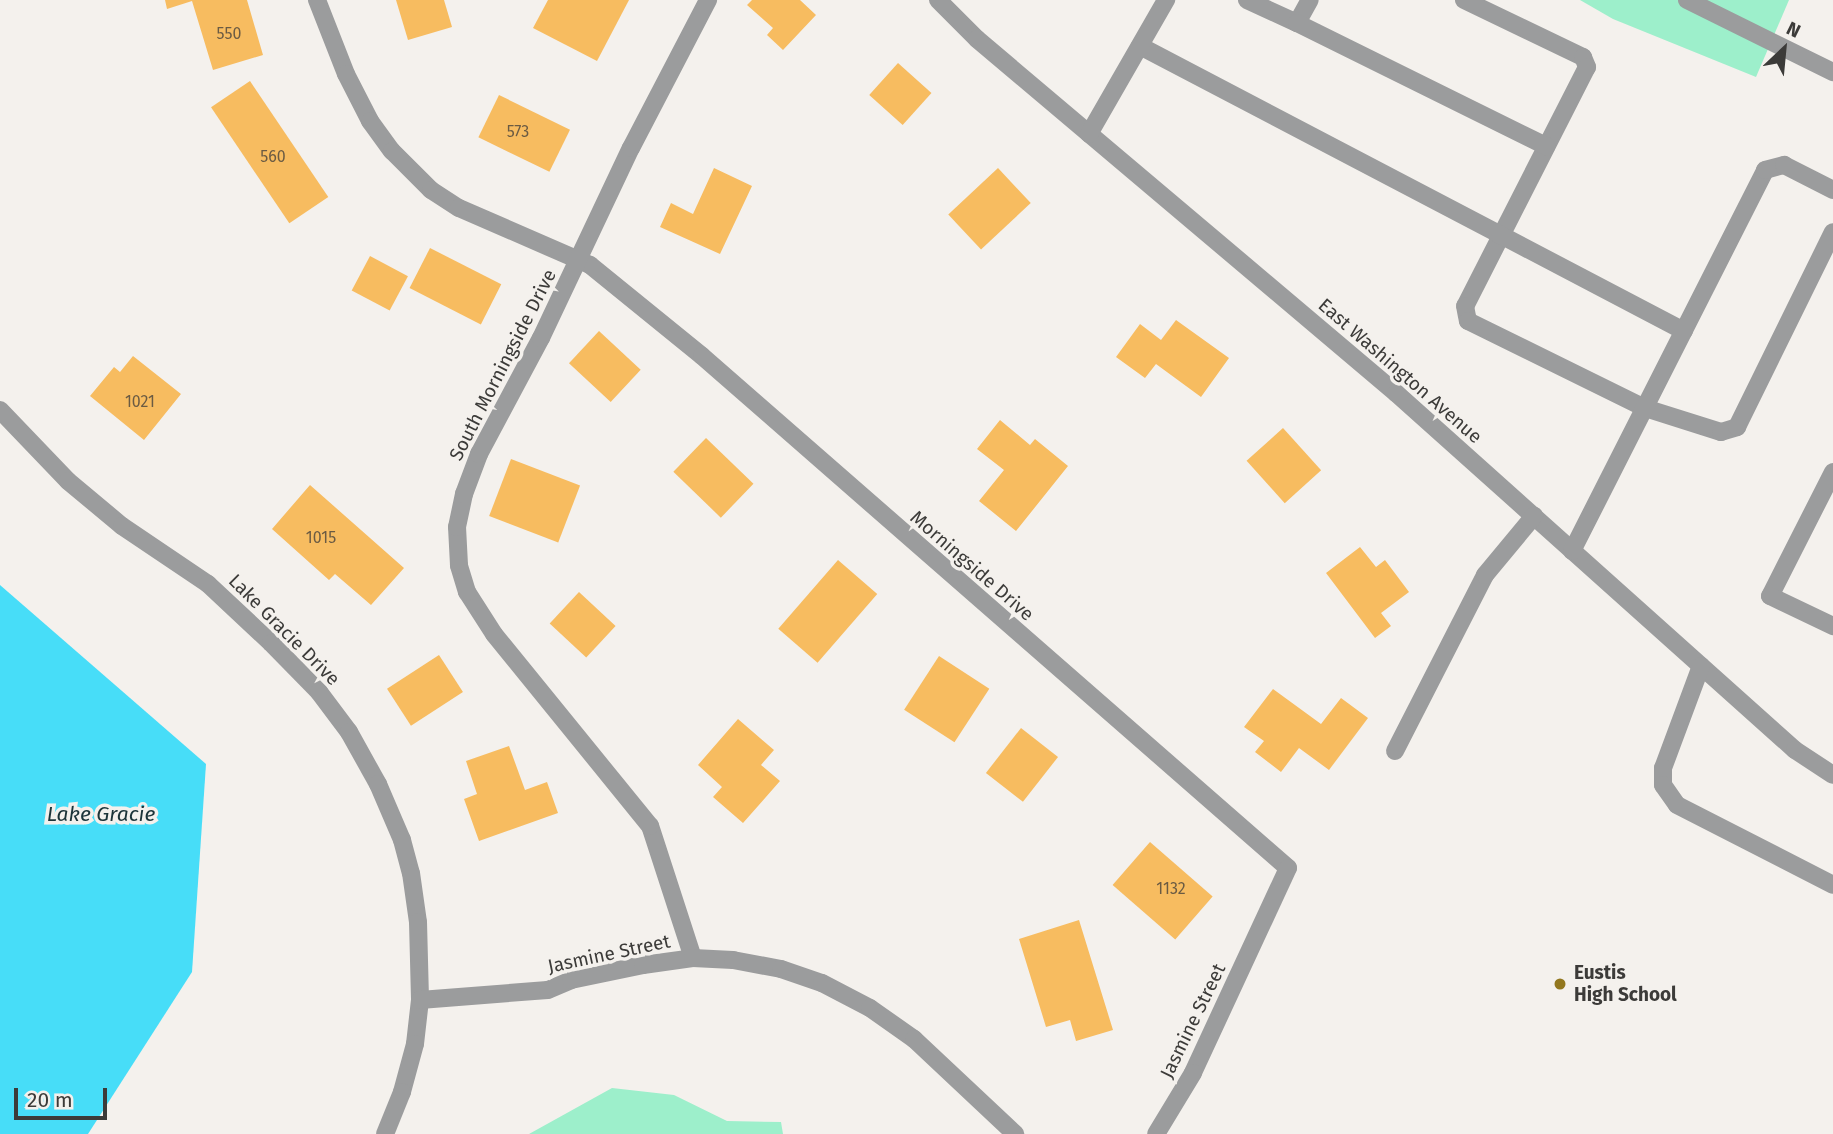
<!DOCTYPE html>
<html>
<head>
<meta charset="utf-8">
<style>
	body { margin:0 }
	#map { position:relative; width:1833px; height:1134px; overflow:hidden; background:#f4f1ed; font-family:"Fira Sans",sans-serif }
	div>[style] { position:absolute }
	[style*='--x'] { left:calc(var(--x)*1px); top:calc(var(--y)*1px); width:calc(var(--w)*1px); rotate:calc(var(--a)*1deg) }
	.green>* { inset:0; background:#9defcb }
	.water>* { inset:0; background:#47ddf8 }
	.building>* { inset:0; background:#f7bc60; transform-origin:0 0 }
	.minor>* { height:18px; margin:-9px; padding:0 9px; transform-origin:9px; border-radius:9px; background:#9b9c9d }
	.dots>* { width:19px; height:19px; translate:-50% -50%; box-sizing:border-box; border:4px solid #f4f1ed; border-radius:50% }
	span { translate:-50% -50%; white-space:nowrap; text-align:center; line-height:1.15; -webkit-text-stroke:7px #f4f1ed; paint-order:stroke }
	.number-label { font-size:16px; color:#6b5b43 }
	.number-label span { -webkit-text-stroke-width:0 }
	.street-label { font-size:19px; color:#3c3b39 }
	.poi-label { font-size:19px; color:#3c3b39; font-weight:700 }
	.left { translate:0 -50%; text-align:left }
	.water-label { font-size:21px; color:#1c3439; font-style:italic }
	.north { position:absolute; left:1749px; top:14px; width:70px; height:70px; -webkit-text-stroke:5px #f4f1ed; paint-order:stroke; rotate:26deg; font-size:19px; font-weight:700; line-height:28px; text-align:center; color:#3c3b39 }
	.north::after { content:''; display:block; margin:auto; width:24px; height:32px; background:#3c3b39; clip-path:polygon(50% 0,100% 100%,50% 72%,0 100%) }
	.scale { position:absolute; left:14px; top:1088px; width:93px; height:32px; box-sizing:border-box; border:4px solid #3c3b39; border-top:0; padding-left:9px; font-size:21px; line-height:24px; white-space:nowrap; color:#3c3b39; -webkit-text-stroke:5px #f4f1ed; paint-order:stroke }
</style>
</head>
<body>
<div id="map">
	<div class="green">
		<div style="clip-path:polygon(1580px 0,1789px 0,1756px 77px,1613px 19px)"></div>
		<div style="clip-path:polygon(612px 1088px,674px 1095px,727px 1121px,781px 1122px,783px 1134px,529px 1134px)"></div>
	</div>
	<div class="water">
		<div style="clip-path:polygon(0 585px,206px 764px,192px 972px,88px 1134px,0 1134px)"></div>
	</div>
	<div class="building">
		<div style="clip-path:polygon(165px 0,247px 0,263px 55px,213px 70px,192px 1px,167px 9px)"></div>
		<div style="clip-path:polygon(396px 0,444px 0,452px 27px,408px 40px)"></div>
		<div style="clip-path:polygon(548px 0,629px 0,597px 61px,533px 28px)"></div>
		<div style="clip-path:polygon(752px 0,800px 0,816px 15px,783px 50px,767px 35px,773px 28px,747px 5px)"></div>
		<div style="left:898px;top:63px;width:45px;height:43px;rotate:42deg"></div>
		<div style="left:250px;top:81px;width:140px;height:47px;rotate:56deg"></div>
		<div style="left:499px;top:95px;width:79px;height:47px;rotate:26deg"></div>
		<div style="clip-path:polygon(714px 168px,752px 186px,720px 254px,660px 227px,671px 203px,693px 214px)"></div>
		<div style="left:998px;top:168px;width:48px;height:68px;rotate:47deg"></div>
		<div style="left:430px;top:248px;width:80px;height:45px;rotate:27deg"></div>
		<div style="left:370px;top:256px;width:43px;height:39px;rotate:28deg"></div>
		<div style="clip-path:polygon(1176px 320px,1229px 358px,1201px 397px,1156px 364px,1145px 378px,1116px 357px,1140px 324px,1161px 340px)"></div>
		<div style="left:599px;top:331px;width:57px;height:44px;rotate:43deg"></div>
		<div style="clip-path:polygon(133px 356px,181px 394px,144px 440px,90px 396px,114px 367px,120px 372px)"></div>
		<div style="clip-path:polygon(1000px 420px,1030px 445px,1035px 439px,1068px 466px,1016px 531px,979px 501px,1004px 470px,977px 449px)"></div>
		<div style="left:1283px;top:428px;width:57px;height:49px;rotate:48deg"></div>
		<div style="left:706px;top:438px;width:66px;height:47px;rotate:44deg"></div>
		<div style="left:511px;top:459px;width:74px;height:61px;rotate:21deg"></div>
		<div style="clip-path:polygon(310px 485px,404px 568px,371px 605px,335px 574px,329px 580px,272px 529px)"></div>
		<div style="clip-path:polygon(1360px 547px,1376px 567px,1385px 560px,1409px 592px,1381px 613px,1391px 626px,1375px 638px,1326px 573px)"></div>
		<div style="left:838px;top:560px;width:52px;height:91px;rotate:41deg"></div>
		<div style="left:579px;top:592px;width:50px;height:43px;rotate:43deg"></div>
		<div style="left:439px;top:655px;width:44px;height:62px;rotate:57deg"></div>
		<div style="left:939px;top:656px;width:60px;height:64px;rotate:33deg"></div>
		<div style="clip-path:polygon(1273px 689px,1321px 724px,1341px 698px,1368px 718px,1329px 770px,1299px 748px,1281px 772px,1255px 752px,1264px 741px,1244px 727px)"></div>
		<div style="clip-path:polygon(738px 719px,774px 750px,761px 765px,780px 781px,743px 823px,713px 797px,722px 787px,698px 765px)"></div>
		<div style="left:1021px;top:728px;width:47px;height:57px;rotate:38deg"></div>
		<div style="clip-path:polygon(509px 746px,525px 790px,547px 782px,558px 813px,479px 841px,464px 799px,477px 794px,466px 761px)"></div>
		<div style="left:1150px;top:842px;width:83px;height:57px;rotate:41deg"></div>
		<div style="clip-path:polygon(1079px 920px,1113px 1030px,1076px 1041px,1070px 1020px,1046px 1027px,1019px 939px)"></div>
	</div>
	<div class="minor">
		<div style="--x:317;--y:0;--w:79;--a:68.6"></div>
		<div style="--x:346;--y:74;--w:53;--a:62.9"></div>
		<div style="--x:370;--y:121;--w:37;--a:54"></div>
		<div style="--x:392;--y:151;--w:55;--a:45"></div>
		<div style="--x:431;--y:190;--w:33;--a:33"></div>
		<div style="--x:459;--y:208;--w:143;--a:23.5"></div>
		<div style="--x:590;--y:265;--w:144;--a:39.1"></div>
		<div style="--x:702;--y:356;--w:778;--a:41.14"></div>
		<div style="--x:1288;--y:868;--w:226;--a:114.9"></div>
		<div style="--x:1193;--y:1073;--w:71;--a:121.2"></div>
		<div style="--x:938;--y:0;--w:55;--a:45"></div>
		<div style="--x:977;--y:39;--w:549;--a:40.19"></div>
		<div style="--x:1396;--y:393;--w:535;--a:41.82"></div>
		<div style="--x:1795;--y:750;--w:45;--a:33.3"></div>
		<div style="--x:1247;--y:0;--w:55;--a:24.7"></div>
		<div style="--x:1297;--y:23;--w:26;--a:-61"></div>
		<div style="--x:1464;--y:0;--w:132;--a:25.6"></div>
		<div style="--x:1583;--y:57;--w:11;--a:68"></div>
		<div style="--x:1587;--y:67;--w:268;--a:117"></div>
		<div style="--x:1465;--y:306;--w:15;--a:79"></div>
		<div style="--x:1468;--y:321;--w:197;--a:26.2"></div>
		<div style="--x:1645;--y:408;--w:80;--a:17.5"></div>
		<div style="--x:1721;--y:432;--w:17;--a:-17"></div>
		<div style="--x:1737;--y:427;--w:217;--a:-63.8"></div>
		<div style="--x:1687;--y:0;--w:163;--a:26.3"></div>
		<div style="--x:1297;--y:23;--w:278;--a:26.3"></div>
		<div style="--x:1140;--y:46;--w:614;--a:27.65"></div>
		<div style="--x:1089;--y:134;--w:155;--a:-60.1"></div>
		<div style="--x:0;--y:410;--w:98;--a:46.2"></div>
		<div style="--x:68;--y:481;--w:70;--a:39.8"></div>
		<div style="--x:122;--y:526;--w:104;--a:34"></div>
		<div style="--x:208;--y:584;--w:86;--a:43.1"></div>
		<div style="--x:271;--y:643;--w:69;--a:45.6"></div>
		<div style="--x:319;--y:692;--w:50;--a:53.1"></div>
		<div style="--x:349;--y:732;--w:60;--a:60.9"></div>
		<div style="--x:378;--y:784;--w:61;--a:66.8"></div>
		<div style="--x:402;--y:840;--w:34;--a:75"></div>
		<div style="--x:411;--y:873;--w:49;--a:81.9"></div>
		<div style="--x:418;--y:922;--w:78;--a:88.5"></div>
		<div style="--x:420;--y:1000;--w:44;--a:96.5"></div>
		<div style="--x:415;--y:1044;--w:50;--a:105.2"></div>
		<div style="--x:402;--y:1092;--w:45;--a:112"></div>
		<div style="--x:1833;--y:472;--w:139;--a:116.9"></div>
		<div style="--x:1770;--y:596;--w:70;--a:25.5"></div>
		<div style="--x:1572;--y:551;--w:427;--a:-63.1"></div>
		<div style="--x:1765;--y:170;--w:20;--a:-15"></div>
		<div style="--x:1784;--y:165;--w:55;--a:27"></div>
		<div style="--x:1701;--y:666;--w:109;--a:110.4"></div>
		<div style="--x:1663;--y:768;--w:17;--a:90"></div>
		<div style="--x:1663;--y:785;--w:24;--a:55"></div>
		<div style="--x:1677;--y:805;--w:175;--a:27.1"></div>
		<div style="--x:1395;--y:751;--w:198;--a:-62.9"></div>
		<div style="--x:1485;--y:575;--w:77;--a:-50.3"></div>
		<div style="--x:693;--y:958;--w:139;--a:-108"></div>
		<div style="--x:650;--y:826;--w:247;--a:-129.1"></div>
		<div style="--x:494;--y:634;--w:50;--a:-122.7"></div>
		<div style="--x:467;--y:592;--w:28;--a:-107"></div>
		<div style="--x:459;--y:565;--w:38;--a:-93"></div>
		<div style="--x:457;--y:527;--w:34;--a:-78"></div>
		<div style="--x:464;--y:494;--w:43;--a:-69.4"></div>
		<div style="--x:479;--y:454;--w:132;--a:-61.9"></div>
		<div style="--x:541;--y:338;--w:210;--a:-64.7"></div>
		<div style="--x:631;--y:148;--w:167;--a:-62.5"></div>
		<div style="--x:420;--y:1000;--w:128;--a:-4.5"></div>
		<div style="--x:548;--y:990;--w:25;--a:-23"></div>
		<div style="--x:571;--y:980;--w:74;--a:-11.8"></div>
		<div style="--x:643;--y:965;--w:50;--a:-8"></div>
		<div style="--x:693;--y:958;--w:40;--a:2.9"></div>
		<div style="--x:733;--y:960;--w:49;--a:10.6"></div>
		<div style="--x:781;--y:969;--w:43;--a:18.9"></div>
		<div style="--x:822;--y:983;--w:54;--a:27.5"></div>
		<div style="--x:870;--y:1008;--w:54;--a:35.2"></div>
		<div style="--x:914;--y:1039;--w:139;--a:43.2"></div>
	</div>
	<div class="dots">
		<div style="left:1560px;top:984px;background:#92771e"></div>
	</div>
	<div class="number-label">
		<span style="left:229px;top:34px">550</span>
		<span style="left:518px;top:132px">573</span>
		<span style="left:273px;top:157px">560</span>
		<span style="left:140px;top:402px">1021</span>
		<span style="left:321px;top:538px">1015</span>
		<span style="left:1171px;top:889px">1132</span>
	</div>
	<div class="street-label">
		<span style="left:503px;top:365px;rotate:-63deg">South Morningside Drive</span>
		<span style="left:1400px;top:371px;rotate:41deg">East Washington Avenue</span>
		<span style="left:972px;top:566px;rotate:41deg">Morningside Drive</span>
		<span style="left:284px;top:630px;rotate:45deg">Lake Gracie Drive</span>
		<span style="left:609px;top:954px;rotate:-12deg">Jasmine Street</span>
		<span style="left:1193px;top:1021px;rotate:-64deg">Jasmine Street</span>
	</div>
	<div class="poi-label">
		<span class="left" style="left:1574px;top:984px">Eustis<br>High School</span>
	</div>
	<div class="water-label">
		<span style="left:101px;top:814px">Lake Gracie</span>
	</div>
	<div class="north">N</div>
	<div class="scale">20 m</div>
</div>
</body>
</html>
